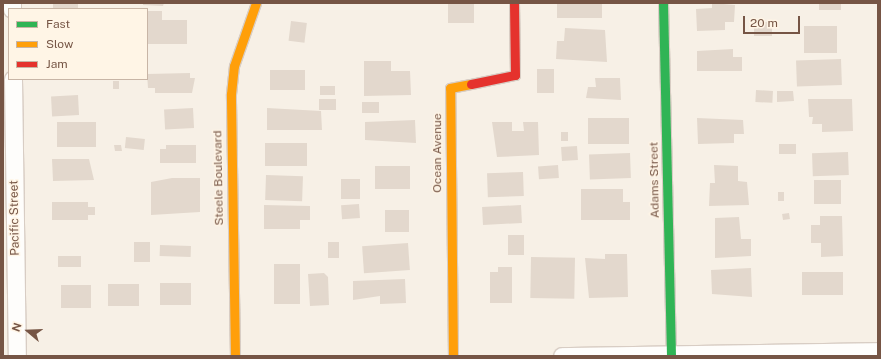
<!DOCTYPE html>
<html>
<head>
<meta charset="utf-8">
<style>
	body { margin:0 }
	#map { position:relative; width:881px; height:359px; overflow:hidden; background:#f7f0e6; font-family:"Public Sans",sans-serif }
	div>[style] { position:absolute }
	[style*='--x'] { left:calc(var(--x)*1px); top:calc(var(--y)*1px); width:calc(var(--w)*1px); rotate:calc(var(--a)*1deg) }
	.building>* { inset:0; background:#e3d8cd; transform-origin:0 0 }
	.roads { filter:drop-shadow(1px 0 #d8cdc4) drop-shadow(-1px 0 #d8cdc4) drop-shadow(0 1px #d8cdc4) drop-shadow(0 -1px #d8cdc4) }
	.street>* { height:17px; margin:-8.5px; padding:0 8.5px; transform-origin:8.5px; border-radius:8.5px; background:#fefdfb }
	.fast>* { height:9px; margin:-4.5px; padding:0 4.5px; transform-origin:4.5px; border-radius:4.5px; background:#30b455 }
	.slow>* { height:9px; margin:-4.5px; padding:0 4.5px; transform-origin:4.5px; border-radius:4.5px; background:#ff9f0a }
	.jam>* { height:9px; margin:-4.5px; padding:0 4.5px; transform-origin:4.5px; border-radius:4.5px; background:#e5322d }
	span { translate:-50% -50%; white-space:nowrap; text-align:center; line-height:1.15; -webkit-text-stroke:3px #fff5e6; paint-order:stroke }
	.street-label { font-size:12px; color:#765545 }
	.frame { position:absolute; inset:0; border:4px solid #765545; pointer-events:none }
	.legend { position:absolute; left:8px; top:8px; width:140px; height:72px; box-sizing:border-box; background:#fff5e6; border:1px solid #c8b5a6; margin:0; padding:5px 7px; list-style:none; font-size:12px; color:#765545 }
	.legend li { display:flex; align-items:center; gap:8px; height:20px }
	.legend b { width:20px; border:1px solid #c8b5a6 }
	.north { position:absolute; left:8px; top:311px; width:40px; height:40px; -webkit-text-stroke:3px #fff5e6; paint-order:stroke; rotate:289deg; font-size:11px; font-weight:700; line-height:16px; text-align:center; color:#765545 }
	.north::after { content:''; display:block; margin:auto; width:14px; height:18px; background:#765545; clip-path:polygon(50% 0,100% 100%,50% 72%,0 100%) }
	.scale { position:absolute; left:743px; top:16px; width:57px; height:18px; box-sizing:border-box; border:2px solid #765545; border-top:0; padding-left:5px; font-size:12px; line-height:14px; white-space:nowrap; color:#765545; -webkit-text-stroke:3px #fff5e6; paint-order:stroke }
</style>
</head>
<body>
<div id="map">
	<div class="building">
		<div style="left:53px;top:3px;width:25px;height:6px"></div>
		<div style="clip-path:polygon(143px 3px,164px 3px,163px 6px,143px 5px)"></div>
		<div style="left:448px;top:3px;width:26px;height:20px"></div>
		<div style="left:557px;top:3px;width:45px;height:15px"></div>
		<div style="clip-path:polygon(712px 3px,735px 5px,734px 22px,725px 22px,725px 30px,697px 31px,696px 9px,712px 8px)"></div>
		<div style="left:819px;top:3px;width:22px;height:7px"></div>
		<div style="clip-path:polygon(147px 11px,162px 11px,162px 20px,187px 20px,187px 44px,147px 44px)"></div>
		<div style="left:291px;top:21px;width:16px;height:20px;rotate:7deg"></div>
		<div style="left:754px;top:22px;width:18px;height:14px"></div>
		<div style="left:837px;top:26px;width:27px;height:33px;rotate:90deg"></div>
		<div style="clip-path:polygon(565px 28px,605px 30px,607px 62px,556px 59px,557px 41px,564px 41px)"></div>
		<div style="clip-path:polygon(733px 49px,733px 57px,742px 57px,742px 71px,697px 71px,697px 51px)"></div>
		<div style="left:841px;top:59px;width:26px;height:45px;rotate:88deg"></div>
		<div style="clip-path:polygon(364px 61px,391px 61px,391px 71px,410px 71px,411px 95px,364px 96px)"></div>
		<div style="left:537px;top:69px;width:17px;height:24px"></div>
		<div style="left:270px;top:70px;width:35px;height:20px"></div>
		<div style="clip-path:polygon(190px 73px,190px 78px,195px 78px,192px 93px,155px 93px,155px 88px,148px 88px,147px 74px)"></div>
		<div style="clip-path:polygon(595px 78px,620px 78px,621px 100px,586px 98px,588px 87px,596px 87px)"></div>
		<div style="left:113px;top:81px;width:6px;height:8px"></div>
		<div style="left:320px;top:86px;width:15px;height:9px"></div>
		<div style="left:756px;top:90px;width:17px;height:12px;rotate:3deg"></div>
		<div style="clip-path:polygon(777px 91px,793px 91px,794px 101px,777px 102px)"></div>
		<div style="left:78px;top:95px;width:20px;height:27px;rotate:87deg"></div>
		<div style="left:319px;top:99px;width:17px;height:11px"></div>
		<div style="clip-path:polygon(808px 99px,852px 99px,853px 131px,822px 132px,822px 124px,812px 124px,813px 117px,809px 117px)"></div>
		<div style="left:362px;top:102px;width:17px;height:11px"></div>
		<div style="left:193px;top:108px;width:20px;height:29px;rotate:87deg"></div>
		<div style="clip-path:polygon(267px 108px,321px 111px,322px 130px,267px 130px)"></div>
		<div style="left:588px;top:118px;width:41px;height:26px"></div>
		<div style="clip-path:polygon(697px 118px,743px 120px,744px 134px,734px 134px,734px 143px,698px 144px)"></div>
		<div style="clip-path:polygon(415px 120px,416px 143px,365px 140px,365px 122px)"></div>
		<div style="left:57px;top:122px;width:39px;height:25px"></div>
		<div style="clip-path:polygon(492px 122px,512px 122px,512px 131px,524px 131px,523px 122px,538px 122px,539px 155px,497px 157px)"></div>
		<div style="left:561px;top:132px;width:7px;height:9px"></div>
		<div style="left:126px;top:137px;width:19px;height:11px;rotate:6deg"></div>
		<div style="left:265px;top:143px;width:42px;height:23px"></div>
		<div style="left:779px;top:144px;width:17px;height:10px"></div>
		<div style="clip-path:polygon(114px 145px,121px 145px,122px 151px,115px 151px)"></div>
		<div style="clip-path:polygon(166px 145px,196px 145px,196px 163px,160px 163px,160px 149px,166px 149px)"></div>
		<div style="left:577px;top:146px;width:14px;height:16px;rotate:86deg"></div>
		<div style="left:848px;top:152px;width:23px;height:36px;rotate:88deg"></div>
		<div style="left:630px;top:153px;width:25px;height:41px;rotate:88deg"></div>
		<div style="clip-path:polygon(52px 159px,89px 159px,94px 180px,53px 181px)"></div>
		<div style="left:558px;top:165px;width:13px;height:20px;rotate:86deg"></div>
		<div style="clip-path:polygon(714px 165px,738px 166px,738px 181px,747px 182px,749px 205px,709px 206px,710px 183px,715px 183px)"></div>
		<div style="left:410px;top:166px;width:23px;height:35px;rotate:90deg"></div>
		<div style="left:523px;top:172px;width:24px;height:36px;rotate:88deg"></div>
		<div style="left:266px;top:175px;width:37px;height:25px;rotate:2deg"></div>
		<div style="clip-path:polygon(172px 178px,200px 178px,200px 212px,151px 215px,151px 182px)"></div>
		<div style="left:341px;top:179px;width:19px;height:20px"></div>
		<div style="left:814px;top:180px;width:27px;height:24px"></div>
		<div style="clip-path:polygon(581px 189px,623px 189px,623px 202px,630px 202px,630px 220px,581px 220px)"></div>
		<div style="left:778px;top:192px;width:6px;height:9px"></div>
		<div style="clip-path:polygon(52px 202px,88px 202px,88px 207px,95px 207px,95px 215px,88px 215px,88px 220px,52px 220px)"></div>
		<div style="left:359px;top:204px;width:14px;height:18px;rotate:86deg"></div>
		<div style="clip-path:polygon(264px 205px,310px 206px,310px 220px,300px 220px,300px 229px,264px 229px)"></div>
		<div style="left:521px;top:205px;width:18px;height:39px;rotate:87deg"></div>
		<div style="left:409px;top:210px;width:22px;height:24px;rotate:90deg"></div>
		<div style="left:789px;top:213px;width:6px;height:7px;rotate:81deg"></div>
		<div style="clip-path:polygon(820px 216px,842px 216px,843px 256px,821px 257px,821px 243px,811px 243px,811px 225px,820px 225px)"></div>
		<div style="clip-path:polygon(739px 217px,741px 239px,751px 239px,751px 256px,715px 258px,715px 218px)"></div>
		<div style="left:508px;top:235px;width:16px;height:20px"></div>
		<div style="left:134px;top:242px;width:16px;height:20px"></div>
		<div style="left:328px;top:242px;width:11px;height:16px"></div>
		<div style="left:408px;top:243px;width:27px;height:46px;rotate:86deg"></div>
		<div style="left:160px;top:245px;width:31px;height:11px;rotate:2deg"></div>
		<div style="clip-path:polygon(605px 254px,627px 254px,628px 297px,589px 298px,585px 258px,605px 259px)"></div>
		<div style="left:58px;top:256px;width:23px;height:11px"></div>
		<div style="left:531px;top:257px;width:44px;height:41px;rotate:1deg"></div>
		<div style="left:274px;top:264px;width:26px;height:40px"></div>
		<div style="clip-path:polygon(498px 267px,512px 267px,512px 303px,490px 303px,490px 272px,498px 272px)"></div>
		<div style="clip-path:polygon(751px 268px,752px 297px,712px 294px,711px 270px)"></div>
		<div style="left:802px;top:272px;width:41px;height:23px"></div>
		<div style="clip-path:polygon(324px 273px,328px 277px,329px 305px,310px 306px,308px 274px)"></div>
		<div style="clip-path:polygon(405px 279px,406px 303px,380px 304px,380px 296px,353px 300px,353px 281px)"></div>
		<div style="left:160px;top:283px;width:31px;height:22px"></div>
		<div style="left:108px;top:284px;width:31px;height:22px"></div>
		<div style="left:61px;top:285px;width:30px;height:23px"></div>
	</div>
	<div class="roads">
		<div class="street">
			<div style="--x:12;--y:3;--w:6;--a:90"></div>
			<div style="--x:13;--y:79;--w:277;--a:89.2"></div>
			<div style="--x:562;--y:356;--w:316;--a:-0.9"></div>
		</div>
		<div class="fast">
			<div style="--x:663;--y:3;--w:353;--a:88.7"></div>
		</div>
		<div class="slow">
			<div style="--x:235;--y:356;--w:262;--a:-90.9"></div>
			<div style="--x:231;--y:94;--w:28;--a:-84"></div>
			<div style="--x:234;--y:66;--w:67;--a:-70.8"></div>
			<div style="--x:453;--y:356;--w:268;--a:-90.6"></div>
			<div style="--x:450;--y:88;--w:21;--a:-11"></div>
		</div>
		<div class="jam">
			<div style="--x:471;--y:84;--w:45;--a:-11.6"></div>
			<div style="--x:515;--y:75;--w:72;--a:-90.8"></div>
		</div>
	</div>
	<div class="street-label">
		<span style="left:438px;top:153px;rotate:-90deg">Ocean Avenue</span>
		<span style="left:219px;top:178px;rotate:-91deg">Steele Boulevard</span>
		<span style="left:655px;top:180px;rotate:-91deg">Adams Street</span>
		<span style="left:15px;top:218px;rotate:-91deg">Pacific Street</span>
	</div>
	<div class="frame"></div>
	<ul class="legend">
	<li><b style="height:5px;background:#30b455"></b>Fast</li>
	<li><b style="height:5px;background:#ff9f0a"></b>Slow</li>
	<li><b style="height:5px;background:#e5322d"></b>Jam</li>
	</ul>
	<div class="north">N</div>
	<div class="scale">20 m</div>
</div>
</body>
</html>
